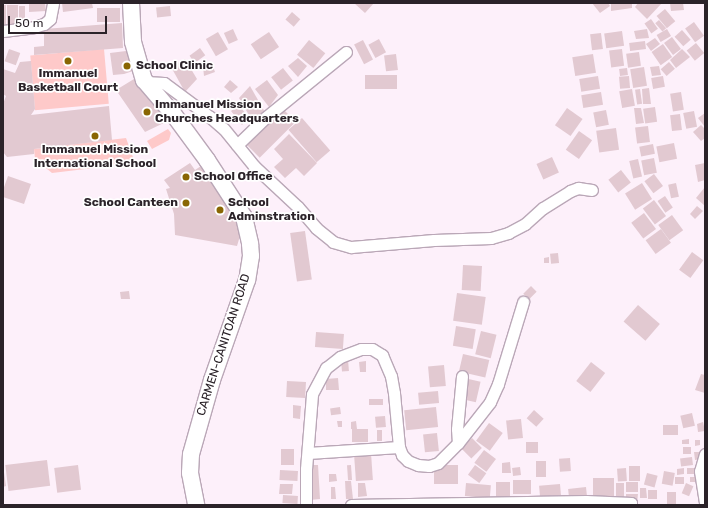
<!DOCTYPE html>
<html>
<head>
<meta charset="utf-8">
<style>
	body { margin:0 }
	#map { position:relative; width:708px; height:508px; overflow:hidden; background:#fdf0fa; font-family:Rubik,sans-serif }
	div>[style] { position:absolute }
	[style*='--x'] { left:calc(var(--x)*1px); top:calc(var(--y)*1px); width:calc(var(--w)*1px); rotate:calc(var(--a)*1deg) }
	.green>* { inset:0; background:#fec9c9; transform-origin:0 0 }
	.building>* { inset:0; background:#e2c9d1; transform-origin:0 0 }
	.roads { filter:drop-shadow(1px 0 #baa7b7) drop-shadow(-1px 0 #baa7b7) drop-shadow(0 1px #baa7b7) drop-shadow(0 -1px #baa7b7) }
	.minor>* { height:11px; margin:-5.5px; padding:0 5.5px; transform-origin:5.5px; border-radius:5.5px; background:#fff }
	.secondary>* { height:16px; margin:-8px; padding:0 8px; transform-origin:8px; border-radius:8px; background:#fff }
	.dots>* { width:11px; height:11px; translate:-50% -50%; box-sizing:border-box; border:2px solid #fff; border-radius:50% }
	span { translate:-50% -50%; white-space:nowrap; text-align:center; line-height:1.15; -webkit-text-stroke:3.5px #fff; paint-order:stroke }
	.poi-label { font-size:12px; color:#2b2329; font-weight:700 }
	.left { translate:0 -50%; text-align:left }
	.right { translate:-100% -50%; text-align:right }
	.street-label { font-size:12px; color:#2b2329 }
	.frame { position:absolute; inset:0; border:4px solid #2b2329; pointer-events:none }
	.scale { position:absolute; left:8px; top:16px; width:99px; height:18px; box-sizing:border-box; border:2px solid #2b2329; border-top:0; padding-left:5px; font-size:12px; line-height:14px; white-space:nowrap; color:#2b2329; -webkit-text-stroke:3px #fff; paint-order:stroke }
</style>
</head>
<body>
<div id="map">
	<div class="green">
		<div style="left:104px;top:49px;width:55px;height:74px;rotate:85deg"></div>
		<div style="clip-path:polygon(168px 129px,171px 133px,169px 140px,152px 149px,147px 141px)"></div>
		<div style="clip-path:polygon(126px 138px,135px 163px,52px 173px,35px 159px,34px 149px)"></div>
	</div>
	<div class="building">
		<div style="clip-path:polygon(29px 3px,45px 3px,46px 11px,29px 12px)"></div>
		<div style="clip-path:polygon(62px 3px,92px 3px,93px 8px,63px 12px)"></div>
		<div style="clip-path:polygon(354px 3px,374px 3px,365px 13px)"></div>
		<div style="clip-path:polygon(592px 3px,608px 3px,610px 6px,600px 13px)"></div>
		<div style="clip-path:polygon(611px 3px,632px 3px,632px 8px,611px 11px)"></div>
		<div style="clip-path:polygon(638px 3px,662px 3px,647px 19px,635px 7px)"></div>
		<div style="clip-path:polygon(670px 3px,683px 3px,684px 10px,671px 11px)"></div>
		<div style="left:3px;top:5px;width:3px;height:25px"></div>
		<div style="left:7px;top:5px;width:11px;height:19px"></div>
		<div style="left:19px;top:6px;width:6px;height:15px"></div>
		<div style="left:170px;top:6px;width:10px;height:14px;rotate:84deg"></div>
		<div style="left:97px;top:8px;width:23px;height:14px"></div>
		<div style="left:665px;top:9px;width:16px;height:11px;rotate:50deg"></div>
		<div style="left:292px;top:12px;width:11px;height:10px;rotate:41deg"></div>
		<div style="left:651px;top:19px;width:12px;height:8px;rotate:55deg"></div>
		<div style="left:659px;top:20px;width:11px;height:5px;rotate:49deg"></div>
		<div style="left:694px;top:22px;width:17px;height:11px;rotate:54deg"></div>
		<div style="clip-path:polygon(122px 23px,123px 48px,34px 55px,34px 47px,44px 46px,44px 29px)"></div>
		<div style="left:233px;top:29px;width:12px;height:10px;rotate:66deg"></div>
		<div style="clip-path:polygon(647px 29px,649px 38px,636px 39px,634px 31px)"></div>
		<div style="left:667px;top:29px;width:8px;height:12px;rotate:60deg"></div>
		<div style="left:682px;top:30px;width:13px;height:10px;rotate:48deg"></div>
		<div style="left:622px;top:31px;width:15px;height:18px;rotate:82deg"></div>
		<div style="left:218px;top:32px;width:20px;height:14px;rotate:60deg"></div>
		<div style="left:269px;top:32px;width:18px;height:22px;rotate:56deg"></div>
		<div style="left:601px;top:33px;width:16px;height:11px;rotate:83deg"></div>
		<div style="left:672px;top:37px;width:15px;height:10px;rotate:53deg"></div>
		<div style="clip-path:polygon(655px 38px,660px 44px,651px 51px,646px 44px)"></div>
		<div style="left:379px;top:39px;width:15px;height:12px;rotate:62deg"></div>
		<div style="left:309px;top:40px;width:21px;height:19px;rotate:39deg"></div>
		<div style="left:363px;top:40px;width:22px;height:10px;rotate:63deg"></div>
		<div style="left:645px;top:41px;width:8px;height:16px;rotate:83deg"></div>
		<div style="left:696px;top:43px;width:13px;height:12px;rotate:51deg"></div>
		<div style="left:663px;top:44px;width:16px;height:14px;rotate:55deg"></div>
		<div style="left:200px;top:48px;width:9px;height:13px;rotate:54deg"></div>
		<div style="left:9px;top:49px;width:12px;height:13px;rotate:20deg"></div>
		<div style="left:622px;top:49px;width:17px;height:13px;rotate:83deg"></div>
		<div style="clip-path:polygon(682px 49px,690px 57px,676px 68px,670px 60px)"></div>
		<div style="clip-path:polygon(134px 50px,139px 69px,124px 74px,113px 75px,110px 53px)"></div>
		<div style="left:639px;top:52px;width:14px;height:13px;rotate:82deg"></div>
		<div style="left:396px;top:54px;width:16px;height:12px;rotate:83deg"></div>
		<div style="left:593px;top:54px;width:19px;height:21px;rotate:81deg"></div>
		<div style="clip-path:polygon(298px 58px,307px 66px,298px 77px,288px 66px)"></div>
		<div style="clip-path:polygon(185px 59px,197px 79px,185px 92px,171px 67px)"></div>
		<div style="clip-path:polygon(31px 61px,35px 109px,31px 115px,109px 106px,112px 140px,34px 149px,34px 154px,7px 157px,3px 152px,3px 104px,6px 96px,3px 94px,3px 69px,15px 73px,20px 62px)"></div>
		<div style="left:669px;top:62px;width:9px;height:11px;rotate:49deg"></div>
		<div style="clip-path:polygon(212px 64px,215px 72px,204px 76px,203px 67px)"></div>
		<div style="clip-path:polygon(659px 66px,661px 75px,652px 76px,650px 67px)"></div>
		<div style="left:644px;top:67px;width:19px;height:14px;rotate:81deg"></div>
		<div style="left:283px;top:68px;width:16px;height:15px;rotate:52deg"></div>
		<div style="left:627px;top:68px;width:7px;height:8px;rotate:82deg"></div>
		<div style="left:365px;top:75px;width:32px;height:14px"></div>
		<div style="left:598px;top:76px;width:13px;height:19px;rotate:81deg"></div>
		<div style="left:629px;top:76px;width:12px;height:10px;rotate:85deg"></div>
		<div style="left:663px;top:76px;width:11px;height:12px;rotate:80deg"></div>
		<div style="clip-path:polygon(134px 79px,152px 103px,156px 101px,170px 120px,145px 132px,116px 90px)"></div>
		<div style="clip-path:polygon(230px 80px,238px 87px,231px 93px,224px 87px)"></div>
		<div style="clip-path:polygon(267px 80px,278px 95px,269px 107px,255px 89px)"></div>
		<div style="clip-path:polygon(250px 86px,266px 114px,253px 122px,239px 98px)"></div>
		<div style="clip-path:polygon(649px 88px,651px 104px,643px 104px,642px 89px)"></div>
		<div style="left:632px;top:89px;width:17px;height:13px;rotate:80deg"></div>
		<div style="left:640px;top:89px;width:15px;height:5px;rotate:82deg"></div>
		<div style="left:601px;top:92px;width:13px;height:20px;rotate:81deg"></div>
		<div style="left:681px;top:92px;width:18px;height:11px;rotate:81deg"></div>
		<div style="clip-path:polygon(239px 105px,248px 117px,242px 125px,231px 111px)"></div>
		<div style="left:655px;top:107px;width:15px;height:12px;rotate:82deg"></div>
		<div style="left:567px;top:108px;width:19px;height:21px;rotate:35deg"></div>
		<div style="clip-path:polygon(634px 108px,641px 108px,644px 123px,636px 124px)"></div>
		<div style="left:283px;top:109px;width:18px;height:51px;rotate:45deg"></div>
		<div style="left:606px;top:110px;width:15px;height:13px;rotate:79deg"></div>
		<div style="left:694px;top:111px;width:16px;height:11px;rotate:79deg"></div>
		<div style="clip-path:polygon(705px 113px,705px 127px,698px 118px)"></div>
		<div style="left:680px;top:114px;width:16px;height:10px;rotate:83deg"></div>
		<div style="left:302px;top:118px;width:43px;height:18px;rotate:49deg"></div>
		<div style="clip-path:polygon(701px 125px,705px 129px,705px 138px,701px 141px,693px 132px)"></div>
		<div style="left:648px;top:126px;width:16px;height:13px;rotate:83deg"></div>
		<div style="left:616px;top:128px;width:22px;height:20px;rotate:82deg"></div>
		<div style="left:579px;top:131px;width:16px;height:23px;rotate:35deg"></div>
		<div style="clip-path:polygon(289px 134px,317px 163px,304px 176px,296px 168px,285px 178px,274px 167px,283px 159px,274px 149px)"></div>
		<div style="left:674px;top:143px;width:16px;height:18px;rotate:79deg"></div>
		<div style="left:653px;top:144px;width:10px;height:14px;rotate:79deg"></div>
		<div style="left:552px;top:157px;width:17px;height:17px;rotate:66deg"></div>
		<div style="left:654px;top:158px;width:15px;height:13px;rotate:79deg"></div>
		<div style="left:638px;top:159px;width:18px;height:9px;rotate:77deg"></div>
		<div style="clip-path:polygon(190px 163px,195px 170px,201px 166px,208px 175px,238px 222px,240px 236px,237px 246px,175px 235px,174px 214px,166px 189px,170px 188px,164px 180px)"></div>
		<div style="clip-path:polygon(705px 163px,705px 180px,698px 182px,695px 165px)"></div>
		<div style="left:621px;top:170px;width:16px;height:16px;rotate:52deg"></div>
		<div style="left:654px;top:174px;width:15px;height:12px;rotate:53deg"></div>
		<div style="clip-path:polygon(8px 176px,31px 184px,24px 204px,3px 197px,3px 190px)"></div>
		<div style="left:642px;top:183px;width:19px;height:20px;rotate:58deg"></div>
		<div style="left:676px;top:183px;width:14px;height:8px;rotate:78deg"></div>
		<div style="clip-path:polygon(705px 187px,705px 206px,696px 198px)"></div>
		<div style="left:665px;top:196px;width:14px;height:9px;rotate:56deg"></div>
		<div style="left:654px;top:200px;width:20px;height:14px;rotate:53deg"></div>
		<div style="clip-path:polygon(697px 206px,703px 211px,695px 219px,690px 214px)"></div>
		<div style="left:644px;top:213px;width:20px;height:16px;rotate:53deg"></div>
		<div style="left:672px;top:215px;width:19px;height:17px;rotate:54deg"></div>
		<div style="left:661px;top:229px;width:17px;height:19px;rotate:54deg"></div>
		<div style="left:305px;top:231px;width:49px;height:15px;rotate:82deg"></div>
		<div style="left:692px;top:252px;width:14px;height:22px;rotate:36deg"></div>
		<div style="left:558px;top:253px;width:10px;height:8px;rotate:84deg"></div>
		<div style="clip-path:polygon(549px 257px,549px 263px,544px 263px,544px 258px)"></div>
		<div style="left:463px;top:265px;width:19px;height:25px;rotate:3deg"></div>
		<div style="left:531px;top:286px;width:8px;height:11px;rotate:45deg"></div>
		<div style="clip-path:polygon(129px 291px,130px 299px,121px 299px,120px 292px)"></div>
		<div style="left:457px;top:293px;width:29px;height:28px;rotate:8deg"></div>
		<div style="left:638px;top:305px;width:29px;height:22px;rotate:41deg"></div>
		<div style="left:456px;top:326px;width:20px;height:20px;rotate:9deg"></div>
		<div style="left:481px;top:331px;width:16px;height:24px;rotate:14deg"></div>
		<div style="left:316px;top:332px;width:28px;height:15px;rotate:4deg"></div>
		<div style="left:463px;top:354px;width:27px;height:18px;rotate:13deg"></div>
		<div style="left:348px;top:360px;width:11px;height:7px;rotate:85deg"></div>
		<div style="clip-path:polygon(366px 361px,366px 372px,360px 372px,359px 362px)"></div>
		<div style="left:591px;top:362px;width:18px;height:24px;rotate:38deg"></div>
		<div style="left:444px;top:365px;width:21px;height:16px;rotate:85deg"></div>
		<div style="clip-path:polygon(701px 374px,705px 375px,705px 393px,695px 390px)"></div>
		<div style="clip-path:polygon(338px 378px,339px 390px,326px 390px,326px 379px)"></div>
		<div style="left:464px;top:378px;width:17px;height:21px;rotate:13deg"></div>
		<div style="left:287px;top:381px;width:19px;height:16px;rotate:3deg"></div>
		<div style="left:438px;top:391px;width:12px;height:20px;rotate:85deg"></div>
		<div style="left:383px;top:399px;width:6px;height:14px;rotate:90deg"></div>
		<div style="clip-path:polygon(293px 405px,301px 406px,300px 419px,293px 418px)"></div>
		<div style="left:340px;top:407px;width:7px;height:10px;rotate:82deg"></div>
		<div style="left:436px;top:407px;width:20px;height:32px;rotate:84deg"></div>
		<div style="left:534px;top:410px;width:13px;height:11px;rotate:42deg"></div>
		<div style="left:692px;top:413px;width:13px;height:12px;rotate:77deg"></div>
		<div style="left:385px;top:416px;width:11px;height:10px;rotate:85deg"></div>
		<div style="left:521px;top:419px;width:19px;height:15px;rotate:84deg"></div>
		<div style="clip-path:polygon(337px 421px,342px 421px,342px 427px,338px 427px)"></div>
		<div style="clip-path:polygon(356px 421px,357px 429px,351px 429px,351px 422px)"></div>
		<div style="clip-path:polygon(703px 422px,705px 431px,698px 432px,697px 424px)"></div>
		<div style="left:489px;top:423px;width:17px;height:22px;rotate:36deg"></div>
		<div style="left:678px;top:425px;width:10px;height:15px;rotate:90deg"></div>
		<div style="left:368px;top:429px;width:13px;height:16px;rotate:90deg"></div>
		<div style="left:377px;top:430px;width:5px;height:11px"></div>
		<div style="left:437px;top:433px;width:18px;height:14px;rotate:84deg"></div>
		<div style="left:472px;top:438px;width:14px;height:15px;rotate:45deg"></div>
		<div style="clip-path:polygon(689px 439px,689px 444px,682px 444px,682px 440px)"></div>
		<div style="clip-path:polygon(695px 440px,700px 440px,700px 445px,695px 446px)"></div>
		<div style="left:526px;top:442px;width:12px;height:11px"></div>
		<div style="left:683px;top:447px;width:8px;height:7px"></div>
		<div style="left:281px;top:449px;width:13px;height:16px"></div>
		<div style="left:484px;top:450px;width:15px;height:16px;rotate:37deg"></div>
		<div style="clip-path:polygon(694px 452px,701px 452px,702px 459px,695px 460px)"></div>
		<div style="left:371px;top:453px;width:27px;height:17px;rotate:86deg"></div>
		<div style="left:692px;top:457px;width:8px;height:12px;rotate:83deg"></div>
		<div style="left:570px;top:458px;width:13px;height:11px;rotate:86deg"></div>
		<div style="left:47px;top:460px;width:26px;height:42px;rotate:83deg"></div>
		<div style="left:536px;top:461px;width:10px;height:16px"></div>
		<div style="clip-path:polygon(510px 462px,511px 473px,502px 473px,502px 463px)"></div>
		<div style="clip-path:polygon(3px 465px,6px 486px,3px 487px)"></div>
		<div style="left:78px;top:465px;width:25px;height:24px;rotate:83deg"></div>
		<div style="clip-path:polygon(310px 465px,318px 465px,320px 499px,310px 500px)"></div>
		<div style="left:351px;top:465px;width:15px;height:4px;rotate:86deg"></div>
		<div style="left:434px;top:465px;width:24px;height:19px"></div>
		<div style="left:475px;top:465px;width:14px;height:12px;rotate:36deg"></div>
		<div style="left:629px;top:466px;width:11px;height:15px"></div>
		<div style="left:520px;top:467px;width:8px;height:8px;rotate:83deg"></div>
		<div style="left:626px;top:468px;width:13px;height:9px;rotate:86deg"></div>
		<div style="clip-path:polygon(684px 468px,684px 474px,677px 475px,677px 469px)"></div>
		<div style="left:687px;top:468px;width:9px;height:6px"></div>
		<div style="left:280px;top:470px;width:18px;height:10px;rotate:3deg"></div>
		<div style="left:664px;top:471px;width:11px;height:13px;rotate:10deg"></div>
		<div style="left:647px;top:473px;width:11px;height:12px;rotate:15deg"></div>
		<div style="clip-path:polygon(329px 474px,336px 474px,337px 481px,329px 482px)"></div>
		<div style="left:675px;top:477px;width:9px;height:7px"></div>
		<div style="left:690px;top:477px;width:5px;height:5px"></div>
		<div style="left:593px;top:478px;width:21px;height:20px"></div>
		<div style="left:513px;top:480px;width:18px;height:14px"></div>
		<div style="clip-path:polygon(345px 481px,351px 481px,353px 499px,346px 499px)"></div>
		<div style="left:496px;top:482px;width:14px;height:18px"></div>
		<div style="left:626px;top:482px;width:12px;height:10px"></div>
		<div style="clip-path:polygon(358px 483px,365px 483px,367px 496px,358px 497px)"></div>
		<div style="left:466px;top:483px;width:25px;height:13px;rotate:5deg"></div>
		<div style="left:616px;top:483px;width:8px;height:17px"></div>
		<div style="left:686px;top:483px;width:8px;height:11px;rotate:23deg"></div>
		<div style="clip-path:polygon(280px 484px,293px 484px,292px 494px,279px 494px)"></div>
		<div style="left:560px;top:484px;width:11px;height:21px;rotate:85deg"></div>
		<div style="clip-path:polygon(331px 487px,335px 487px,336px 499px,331px 499px)"></div>
		<div style="left:586px;top:487px;width:9px;height:18px;rotate:84deg"></div>
		<div style="clip-path:polygon(640px 488px,646px 488px,647px 498px,640px 498px)"></div>
		<div style="left:648px;top:490px;width:9px;height:9px"></div>
		<div style="left:667px;top:492px;width:9px;height:12px"></div>
		<div style="clip-path:polygon(626px 494px,638px 494px,637px 503px,626px 502px)"></div>
		<div style="left:283px;top:495px;width:15px;height:8px;rotate:4deg"></div>
	</div>
	<div class="roads">
		<div class="minor">
			<div style="--x:3;--y:31;--w:31;--a:-7"></div>
			<div style="--x:34;--y:27;--w:10;--a:-17"></div>
			<div style="--x:44;--y:24;--w:8;--a:-40"></div>
			<div style="--x:50;--y:19;--w:16;--a:-79"></div>
			<div style="--x:145;--y:82;--w:19;--a:3"></div>
			<div style="--x:164;--y:83;--w:57;--a:36.5"></div>
			<div style="--x:210;--y:117;--w:18;--a:41"></div>
			<div style="--x:224;--y:129;--w:48;--a:51"></div>
			<div style="--x:254;--y:166;--w:60;--a:43"></div>
			<div style="--x:298;--y:207;--w:28;--a:49"></div>
			<div style="--x:316;--y:228;--w:22;--a:39"></div>
			<div style="--x:333;--y:242;--w:19;--a:16"></div>
			<div style="--x:351;--y:247;--w:83;--a:-4.8"></div>
			<div style="--x:434;--y:240;--w:57;--a:-2"></div>
			<div style="--x:491;--y:238;--w:18;--a:-16"></div>
			<div style="--x:508;--y:233;--w:19;--a:-28"></div>
			<div style="--x:525;--y:224;--w:24;--a:-42"></div>
			<div style="--x:543;--y:208;--w:32;--a:-32"></div>
			<div style="--x:570;--y:191;--w:9;--a:-21"></div>
			<div style="--x:578;--y:188;--w:14;--a:8"></div>
			<div style="--x:237;--y:145;--w:40;--a:-44"></div>
			<div style="--x:266;--y:117;--w:103;--a:-39.1"></div>
			<div style="--x:458;--y:443;--w:14;--a:-94"></div>
			<div style="--x:457;--y:429;--w:53;--a:-84.6"></div>
			<div style="--x:308;--y:453;--w:91;--a:-3.8"></div>
			<div style="--x:705;--y:454;--w:18;--a:106"></div>
			<div style="--x:700;--y:471;--w:32;--a:81"></div>
			<div style="--x:306;--y:505;--w:36;--a:-90"></div>
			<div style="--x:306;--y:469;--w:75;--a:-85.4"></div>
			<div style="--x:312;--y:394;--w:30;--a:-62"></div>
			<div style="--x:326;--y:368;--w:18;--a:-38"></div>
			<div style="--x:340;--y:357;--w:22;--a:-21"></div>
			<div style="--x:361;--y:349;--w:11;--a:0"></div>
			<div style="--x:372;--y:349;--w:12;--a:31"></div>
			<div style="--x:382;--y:355;--w:23;--a:67"></div>
			<div style="--x:391;--y:376;--w:17;--a:80"></div>
			<div style="--x:394;--y:393;--w:54;--a:84.7"></div>
			<div style="--x:399;--y:447;--w:9;--a:69"></div>
			<div style="--x:402;--y:455;--w:8;--a:45"></div>
			<div style="--x:408;--y:461;--w:11;--a:22"></div>
			<div style="--x:418;--y:465;--w:11;--a:5"></div>
			<div style="--x:429;--y:466;--w:9;--a:-18"></div>
			<div style="--x:438;--y:463;--w:28;--a:-45"></div>
			<div style="--x:458;--y:443;--w:52;--a:-52"></div>
			<div style="--x:490;--y:402;--w:20;--a:-66"></div>
			<div style="--x:498;--y:384;--w:86;--a:-73"></div>
			<div style="--x:351;--y:505;--w:235;--a:-1"></div>
			<div style="--x:586;--y:501;--w:45;--a:2.5"></div>
			<div style="--x:631;--y:503;--w:2;--a:90"></div>
		</div>
		<div class="secondary">
			<div style="--x:131;--y:3;--w:39;--a:87"></div>
			<div style="--x:133;--y:42;--w:40;--a:74"></div>
			<div style="--x:144;--y:80;--w:46;--a:49.4"></div>
			<div style="--x:174;--y:115;--w:56;--a:53.7"></div>
			<div style="--x:207;--y:160;--w:68;--a:57"></div>
			<div style="--x:244;--y:217;--w:28;--a:77"></div>
			<div style="--x:250;--y:244;--w:12;--a:85"></div>
			<div style="--x:251;--y:256;--w:24;--a:99"></div>
			<div style="--x:247;--y:280;--w:106;--a:109.3"></div>
			<div style="--x:212;--y:380;--w:77;--a:105.8"></div>
			<div style="--x:191;--y:454;--w:19;--a:93"></div>
			<div style="--x:190;--y:473;--w:33;--a:79"></div>
		</div>
	</div>
	<div class="dots">
		<div style="left:68px;top:61px;background:#896603"></div>
		<div style="left:127px;top:66px;background:#896603"></div>
		<div style="left:147px;top:112px;background:#896603"></div>
		<div style="left:95px;top:136px;background:#896603"></div>
		<div style="left:186px;top:177px;background:#896603"></div>
		<div style="left:186px;top:203px;background:#896603"></div>
		<div style="left:220px;top:210px;background:#896603"></div>
	</div>
	<div class="poi-label">
		<span class="left" style="left:136px;top:66px">School Clinic</span>
		<span style="left:68px;top:81px">Immanuel<br>Basketball Court</span>
		<span class="left" style="left:155px;top:112px">Immanuel Mission<br>Churches Headquarters</span>
		<span style="left:95px;top:157px">Immanuel Mission<br>International School</span>
		<span class="left" style="left:194px;top:177px">School Office</span>
		<span class="right" style="left:178px;top:203px">School Canteen</span>
		<span class="left" style="left:228px;top:210px">School<br>Adminstration</span>
	</div>
	<div class="street-label">
		<span style="left:224px;top:345px;rotate:-72deg">CARMEN-CANITOAN ROAD</span>
	</div>
	<div class="frame"></div>
	<div class="scale">50 m</div>
</div>
</body>
</html>
